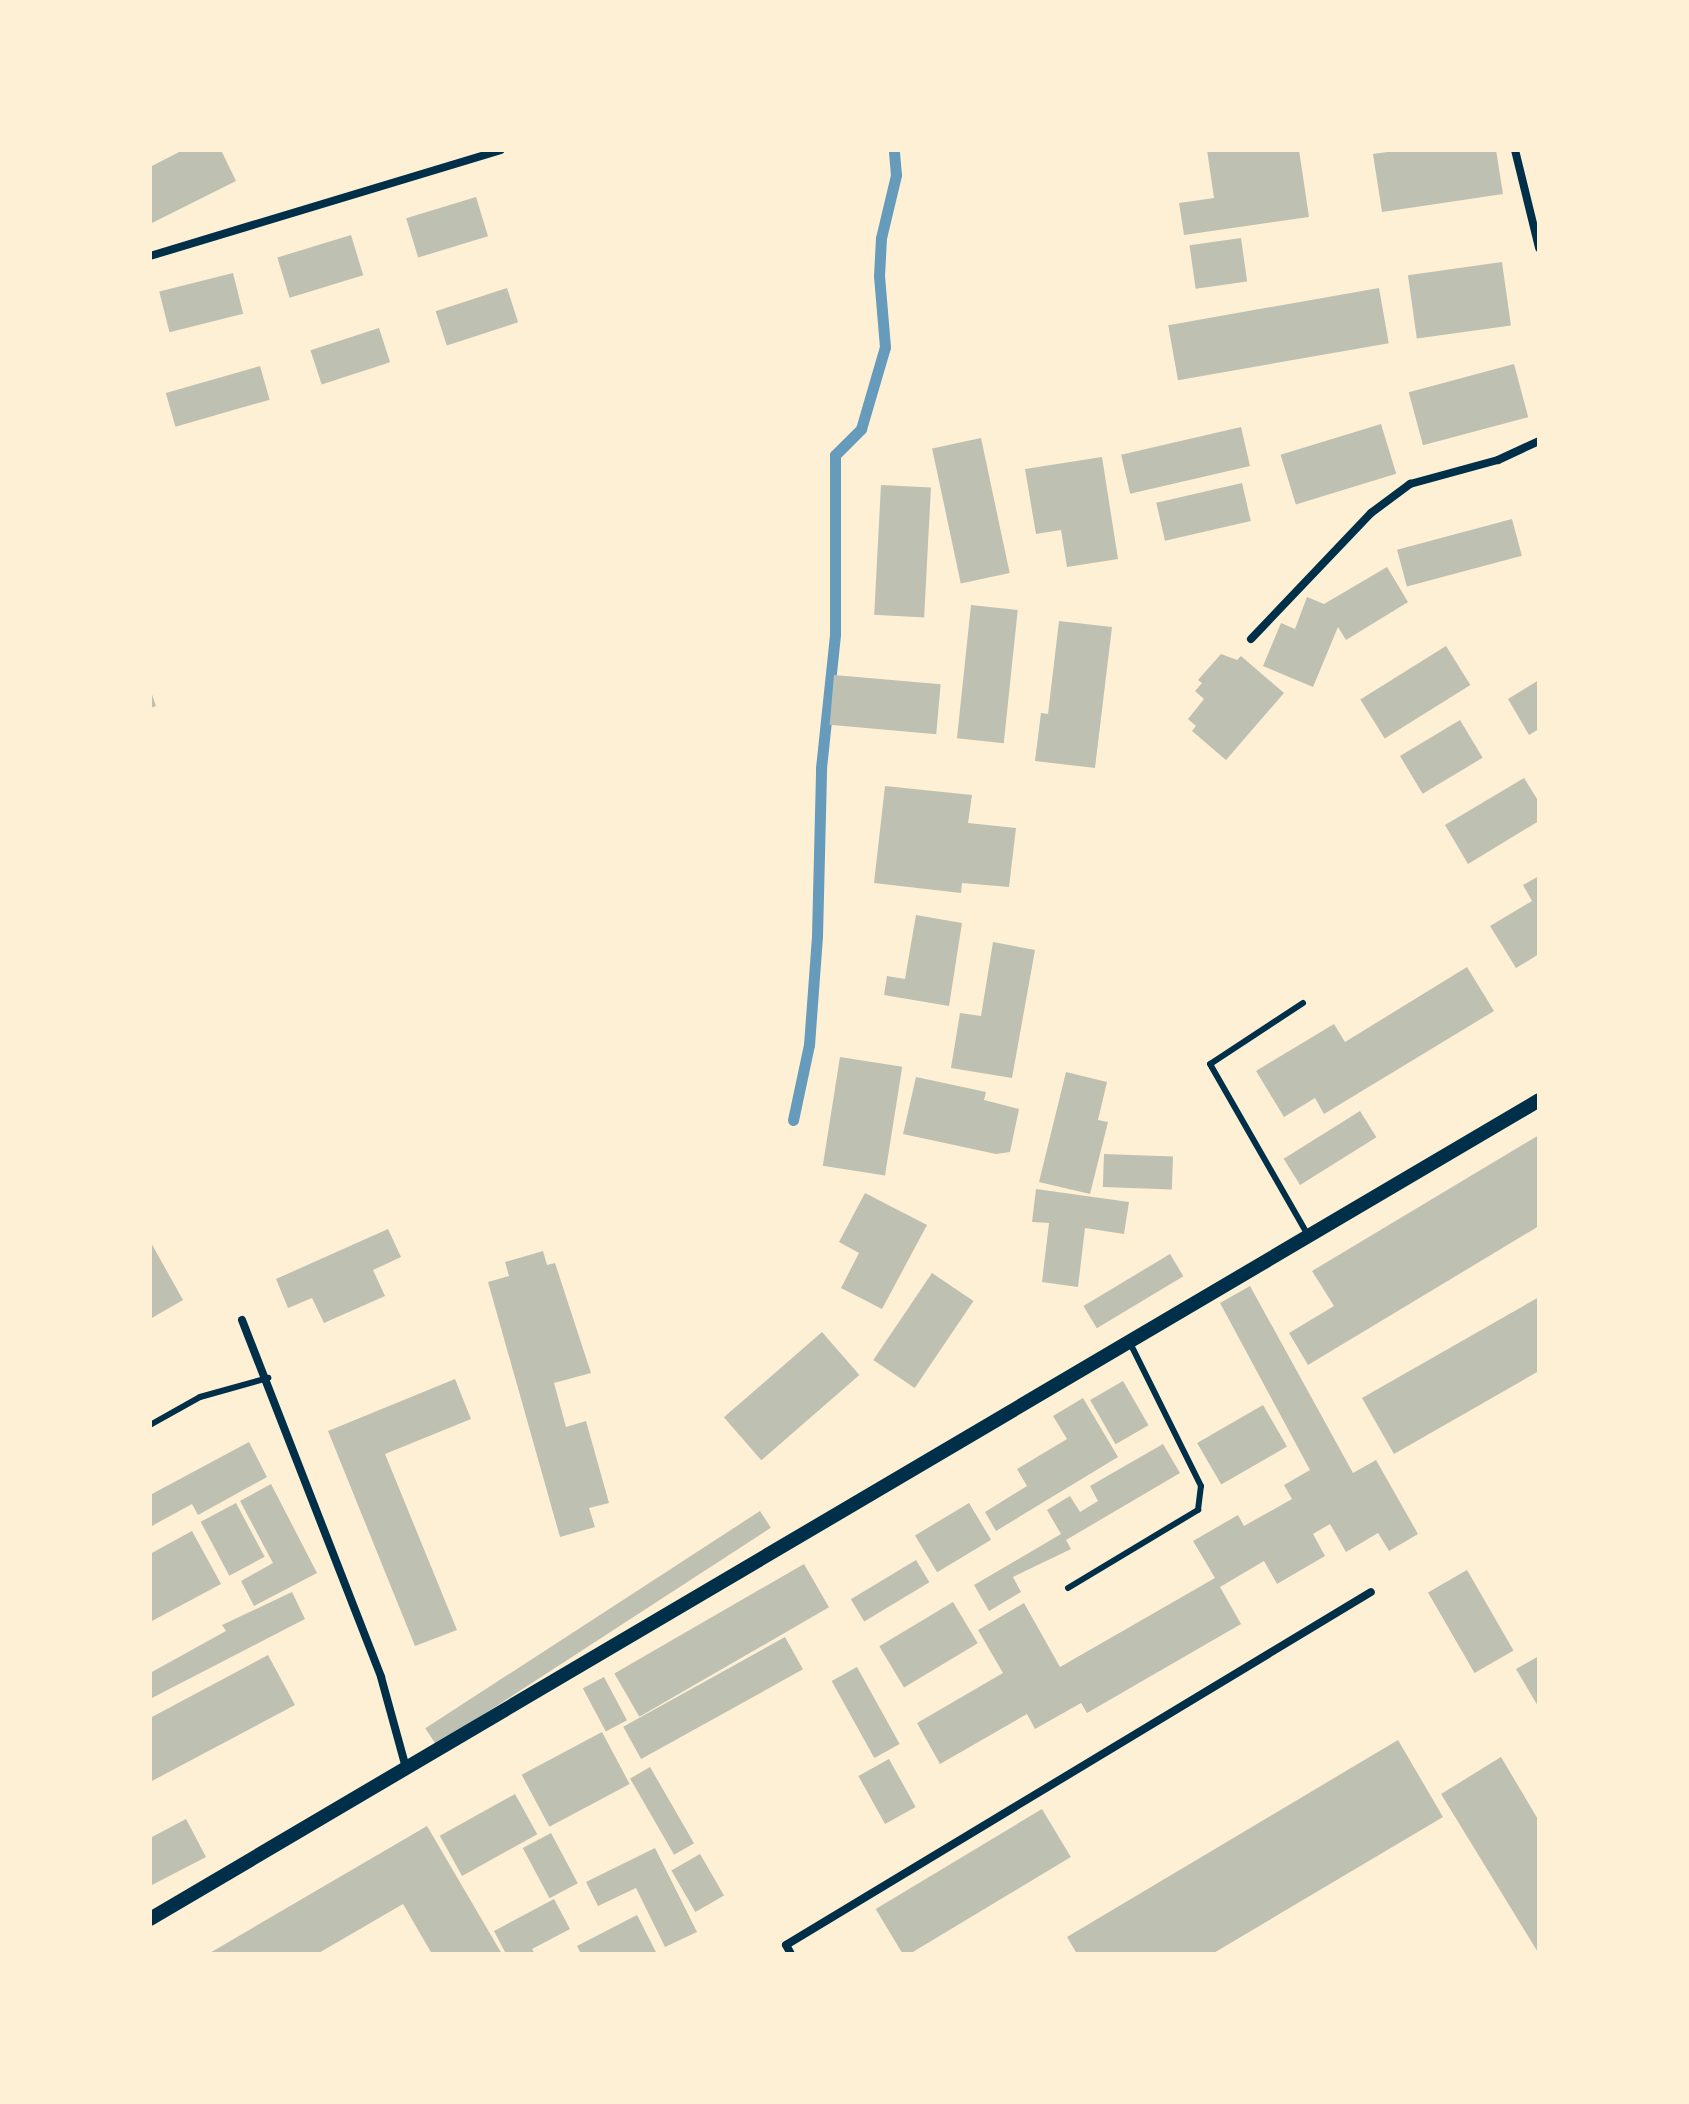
<!DOCTYPE html>
<html>
<head>
<meta charset="utf-8">
<style>
	body { margin:0 }
	#map { position:relative; width:1689px; height:2104px; overflow:hidden; background:#fdf0d5; font-family:Spectral,serif }
	div>[style] { position:absolute }
	[style*='--x'] { left:calc(var(--x)*1px); top:calc(var(--y)*1px); width:calc(var(--w)*1px); rotate:calc(var(--a)*1deg) }
	.stream>* { height:11px; margin:-5.5px; padding:0 5.5px; transform-origin:5.5px; border-radius:5.5px; background:#669bbc }
	.building>* { inset:0; background:#bec0b2; transform-origin:0 0 }
	.service>* { height:6px; margin:-3px; padding:0 3px; transform-origin:3px; border-radius:3px; background:#003049 }
	.minor>* { height:8px; margin:-4px; padding:0 4px; transform-origin:4px; border-radius:4px; background:#003049 }
	.tertiary>* { height:14px; margin:-7px; padding:0 7px; transform-origin:7px; border-radius:7px; background:#003049 }
	span { translate:-50% -50%; white-space:nowrap; text-align:center; line-height:1.15; -webkit-text-stroke:6px #fdf0d5; paint-order:stroke }
	.frame { position:absolute; inset:0; border:152px solid #fdf0d5; pointer-events:none }
</style>
</head>
<body>
<div id="map">
	<div class="stream">
		<div style="--x:793;--y:1120;--w:77;--a:-78"></div>
		<div style="--x:809;--y:1045;--w:109;--a:-85.8"></div>
		<div style="--x:817;--y:936;--w:168;--a:-88.6"></div>
		<div style="--x:821;--y:768;--w:135;--a:-84"></div>
		<div style="--x:835;--y:634;--w:179;--a:-90"></div>
		<div style="--x:835;--y:455;--w:37;--a:-45"></div>
		<div style="--x:861;--y:429;--w:85;--a:-73.7"></div>
		<div style="--x:885;--y:347;--w:71;--a:-94.8"></div>
		<div style="--x:879;--y:276;--w:38;--a:-87"></div>
		<div style="--x:881;--y:238;--w:65;--a:-76.6"></div>
		<div style="--x:896;--y:175;--w:25;--a:-95"></div>
	</div>
	<div class="building">
		<div style="clip-path:polygon(183px 150px,221px 150px,236px 181px,150px 224px,150px 167px)"></div>
		<div style="clip-path:polygon(1207px 150px,1299px 150px,1309px 217px,1184px 235px,1179px 203px,1214px 198px)"></div>
		<div style="clip-path:polygon(1402px 150px,1496px 150px,1503px 194px,1382px 212px,1373px 154px)"></div>
		<div style="left:476px;top:197px;width:41px;height:73px;rotate:73deg"></div>
		<div style="left:351px;top:235px;width:42px;height:77px;rotate:73deg"></div>
		<div style="left:1241px;top:238px;width:44px;height:52px;rotate:82deg"></div>
		<div style="left:1502px;top:262px;width:64px;height:95px;rotate:82deg"></div>
		<div style="left:233px;top:273px;width:42px;height:76px;rotate:76deg"></div>
		<div style="left:507px;top:288px;width:36px;height:75px;rotate:72deg"></div>
		<div style="left:1379px;top:288px;width:56px;height:214px;rotate:80deg"></div>
		<div style="left:379px;top:328px;width:36px;height:72px;rotate:72deg"></div>
		<div style="left:1514px;top:364px;width:55px;height:109px;rotate:75deg"></div>
		<div style="left:260px;top:366px;width:35px;height:98px;rotate:74deg"></div>
		<div style="left:1381px;top:424px;width:52px;height:105px;rotate:73deg"></div>
		<div style="left:1241px;top:427px;width:40px;height:123px;rotate:77deg"></div>
		<div style="left:981px;top:438px;width:138px;height:50px;rotate:78deg"></div>
		<div style="clip-path:polygon(1102px 457px,1118px 559px,1067px 567px,1061px 530px,1036px 534px,1025px 469px)"></div>
		<div style="left:1242px;top:483px;width:39px;height:88px;rotate:77deg"></div>
		<div style="left:881px;top:485px;width:50px;height:130px;rotate:3deg"></div>
		<div style="left:1512px;top:519px;width:38px;height:119px;rotate:75deg"></div>
		<div style="clip-path:polygon(1387px 567px,1408px 602px,1346px 640px,1338px 627px,1313px 687px,1263px 666px,1281px 623px,1295px 629px,1307px 597px,1324px 604px)"></div>
		<div style="left:971px;top:605px;width:47px;height:134px;rotate:6deg"></div>
		<div style="clip-path:polygon(1059px 621px,1112px 627px,1095px 768px,1035px 761px,1041px 713px,1048px 714px)"></div>
		<div style="left:1446px;top:646px;width:46px;height:101px;rotate:58deg"></div>
		<div style="clip-path:polygon(1221px 654px,1237px 660px,1241px 656px,1284px 693px,1226px 760px,1192px 731px,1196px 726px,1188px 719px,1204px 699px,1195px 691px,1202px 683px,1198px 680px)"></div>
		<div style="left:834px;top:675px;width:107px;height:50px;rotate:5deg"></div>
		<div style="clip-path:polygon(1539px 680px,1539px 729px,1529px 735px,1508px 699px)"></div>
		<div style="clip-path:polygon(150px 689px,156px 706px,150px 708px)"></div>
		<div style="left:1460px;top:720px;width:44px;height:70px;rotate:59deg"></div>
		<div style="clip-path:polygon(1524px 778px,1539px 802px,1539px 821px,1468px 864px,1445px 825px)"></div>
		<div style="clip-path:polygon(885px 786px,972px 795px,968px 823px,1016px 828px,1009px 887px,962px 883px,961px 893px,874px 883px)"></div>
		<div style="clip-path:polygon(1539px 876px,1539px 954px,1516px 968px,1490px 926px,1532px 901px,1523px 885px)"></div>
		<div style="clip-path:polygon(916px 915px,962px 923px,949px 1006px,884px 995px,887px 976px,905px 979px)"></div>
		<div style="clip-path:polygon(993px 942px,1035px 950px,1012px 1078px,951px 1068px,960px 1013px,981px 1016px)"></div>
		<div style="clip-path:polygon(1467px 967px,1494px 1011px,1324px 1114px,1315px 1098px,1284px 1117px,1256px 1071px,1334px 1024px,1345px 1042px)"></div>
		<div style="left:840px;top:1057px;width:63px;height:110px;rotate:9deg"></div>
		<div style="clip-path:polygon(1066px 1072px,1107px 1082px,1098px 1120px,1108px 1122px,1090px 1194px,1039px 1182px)"></div>
		<div style="clip-path:polygon(916px 1077px,986px 1092px,984px 1100px,1019px 1109px,1010px 1152px,996px 1154px,903px 1134px)"></div>
		<div style="left:1360px;top:1111px;width:31px;height:90px;rotate:58deg"></div>
		<div style="clip-path:polygon(1539px 1135px,1539px 1226px,1308px 1365px,1289px 1333px,1334px 1306px,1312px 1271px)"></div>
		<div style="left:1104px;top:1154px;width:69px;height:33px;rotate:2deg"></div>
		<div style="clip-path:polygon(1036px 1189px,1129px 1202px,1124px 1234px,1085px 1228px,1078px 1287px,1042px 1282px,1049px 1223px,1032px 1222px)"></div>
		<div style="clip-path:polygon(865px 1193px,927px 1225px,882px 1309px,841px 1288px,859px 1253px,839px 1242px)"></div>
		<div style="clip-path:polygon(388px 1229px,401px 1257px,373px 1270px,385px 1296px,324px 1323px,312px 1298px,288px 1308px,276px 1279px)"></div>
		<div style="clip-path:polygon(150px 1241px,183px 1300px,150px 1319px)"></div>
		<div style="clip-path:polygon(543px 1251px,547px 1265px,555px 1263px,591px 1373px,554px 1383px,566px 1427px,586px 1421px,609px 1503px,589px 1508px,595px 1527px,560px 1537px,488px 1282px,509px 1276px,505px 1262px)"></div>
		<div style="left:1170px;top:1254px;width:26px;height:101px;rotate:59deg"></div>
		<div style="left:932px;top:1273px;width:50px;height:105px;rotate:34deg"></div>
		<div style="clip-path:polygon(1250px 1286px,1353px 1473px,1376px 1460px,1418px 1534px,1389px 1551px,1378px 1533px,1346px 1552px,1330px 1524px,1313px 1534px,1325px 1556px,1277px 1584px,1264px 1561px,1220px 1587px,1241px 1624px,1087px 1713px,1081px 1703px,1035px 1729px,1027px 1714px,940px 1764px,917px 1723px,1003px 1673px,978px 1630px,1024px 1603px,1060px 1667px,1215px 1578px,1193px 1541px,1238px 1515px,1244px 1526px,1292px 1499px,1284px 1485px,1310px 1470px,1220px 1303px)"></div>
		<div style="clip-path:polygon(1539px 1297px,1539px 1371px,1394px 1454px,1362px 1398px)"></div>
		<div style="left:822px;top:1332px;width:57px;height:130px;rotate:49deg"></div>
		<div style="clip-path:polygon(455px 1379px,471px 1419px,385px 1454px,457px 1630px,415px 1646px,328px 1431px)"></div>
		<div style="left:1123px;top:1381px;width:51px;height:38px;rotate:60deg"></div>
		<div style="clip-path:polygon(1083px 1398px,1118px 1457px,996px 1531px,985px 1512px,1027px 1486px,1017px 1469px,1067px 1439px,1053px 1416px)"></div>
		<div style="left:1263px;top:1405px;width:48px;height:76px;rotate:60deg"></div>
		<div style="clip-path:polygon(249px 1442px,267px 1477px,198px 1515px,192px 1504px,150px 1527px,150px 1495px)"></div>
		<div style="clip-path:polygon(1163px 1444px,1180px 1473px,1066px 1540px,1071px 1549px,1013px 1577px,1021px 1592px,989px 1611px,974px 1585px,1061px 1534px,1047px 1510px,1070px 1496px,1080px 1512px,1098px 1501px,1090px 1486px)"></div>
		<div style="clip-path:polygon(271px 1484px,317px 1573px,254px 1606px,241px 1581px,273px 1563px,240px 1501px)"></div>
		<div style="left:236px;top:1503px;width:61px;height:40px;rotate:62deg"></div>
		<div style="left:969px;top:1503px;width:43px;height:63px;rotate:59deg"></div>
		<div style="left:760px;top:1511px;width:20px;height:399px;rotate:57deg"></div>
		<div style="clip-path:polygon(192px 1531px,221px 1584px,150px 1622px,150px 1554px)"></div>
		<div style="left:916px;top:1560px;width:26px;height:76px;rotate:59deg"></div>
		<div style="left:804px;top:1564px;width:50px;height:219px;rotate:60deg"></div>
		<div style="left:1467px;top:1570px;width:93px;height:45px;rotate:60deg"></div>
		<div style="clip-path:polygon(292px 1592px,305px 1619px,150px 1699px,150px 1673px,226px 1631px,222px 1625px)"></div>
		<div style="left:953px;top:1602px;width:48px;height:86px;rotate:59deg"></div>
		<div style="left:785px;top:1637px;width:37px;height:185px;rotate:61deg"></div>
		<div style="clip-path:polygon(268px 1655px,295px 1705px,150px 1782px,150px 1718px)"></div>
		<div style="clip-path:polygon(1539px 1656px,1539px 1708px,1516px 1669px)"></div>
		<div style="left:857px;top:1667px;width:88px;height:29px;rotate:61deg"></div>
		<div style="left:604px;top:1677px;width:49px;height:24px;rotate:62deg"></div>
		<div style="left:602px;top:1732px;width:59px;height:91px;rotate:62deg"></div>
		<div style="clip-path:polygon(1398px 1740px,1443px 1817px,1212px 1954px,1077px 1954px,1067px 1937px)"></div>
		<div style="clip-path:polygon(1501px 1757px,1539px 1821px,1539px 1954px,1441px 1794px)"></div>
		<div style="left:889px;top:1759px;width:55px;height:35px;rotate:61deg"></div>
		<div style="left:650px;top:1767px;width:88px;height:23px;rotate:60deg"></div>
		<div style="left:515px;top:1794px;width:46px;height:86px;rotate:61deg"></div>
		<div style="left:1042px;top:1809px;width:56px;height:194px;rotate:59deg"></div>
		<div style="clip-path:polygon(186px 1819px,206px 1857px,150px 1886px,150px 1838px)"></div>
		<div style="clip-path:polygon(427px 1826px,502px 1954px,432px 1954px,403px 1904px,317px 1954px,208px 1954px)"></div>
		<div style="left:551px;top:1833px;width:57px;height:32px;rotate:62deg"></div>
		<div style="clip-path:polygon(655px 1848px,697px 1932px,665px 1947px,636px 1888px,598px 1906px,586px 1882px)"></div>
		<div style="left:700px;top:1854px;width:48px;height:33px;rotate:60deg"></div>
		<div style="clip-path:polygon(554px 1899px,570px 1929px,532px 1949px,535px 1954px,506px 1954px,494px 1931px)"></div>
		<div style="clip-path:polygon(637px 1915px,657px 1954px,581px 1954px,577px 1946px)"></div>
	</div>
	<div class="service">
		<div style="--x:1303;--y:1003;--w:111;--a:146.7"></div>
		<div style="--x:1210;--y:1064;--w:197;--a:60.2"></div>
		<div style="--x:150;--y:1425;--w:57;--a:-29.2"></div>
		<div style="--x:200;--y:1397;--w:71;--a:-15.6"></div>
		<div style="--x:1068;--y:1588;--w:152;--a:-31"></div>
		<div style="--x:1198;--y:1510;--w:24;--a:-83"></div>
		<div style="--x:1201;--y:1486;--w:160;--a:-116.4"></div>
	</div>
	<div class="minor">
		<div style="--x:1515;--y:150;--w:101;--a:76.2"></div>
		<div style="--x:150;--y:256;--w:366;--a:-16.8"></div>
		<div style="--x:1251;--y:639;--w:174;--a:-46.4"></div>
		<div style="--x:1371;--y:513;--w:49;--a:-36.6"></div>
		<div style="--x:1410;--y:484;--w:91;--a:-15.3"></div>
		<div style="--x:1498;--y:460;--w:45;--a:-24.9"></div>
		<div style="--x:242;--y:1320;--w:383;--a:68.7"></div>
		<div style="--x:381;--y:1677;--w:94;--a:74.6"></div>
		<div style="--x:791;--y:1954;--w:10;--a:-119"></div>
		<div style="--x:786;--y:1945;--w:683;--a:-31.11"></div>
	</div>
	<div class="tertiary">
		<div style="--x:150;--y:1919;--w:1612;--a:-30.52"></div>
	</div>
	<div class="frame"></div>
</div>
</body>
</html>
